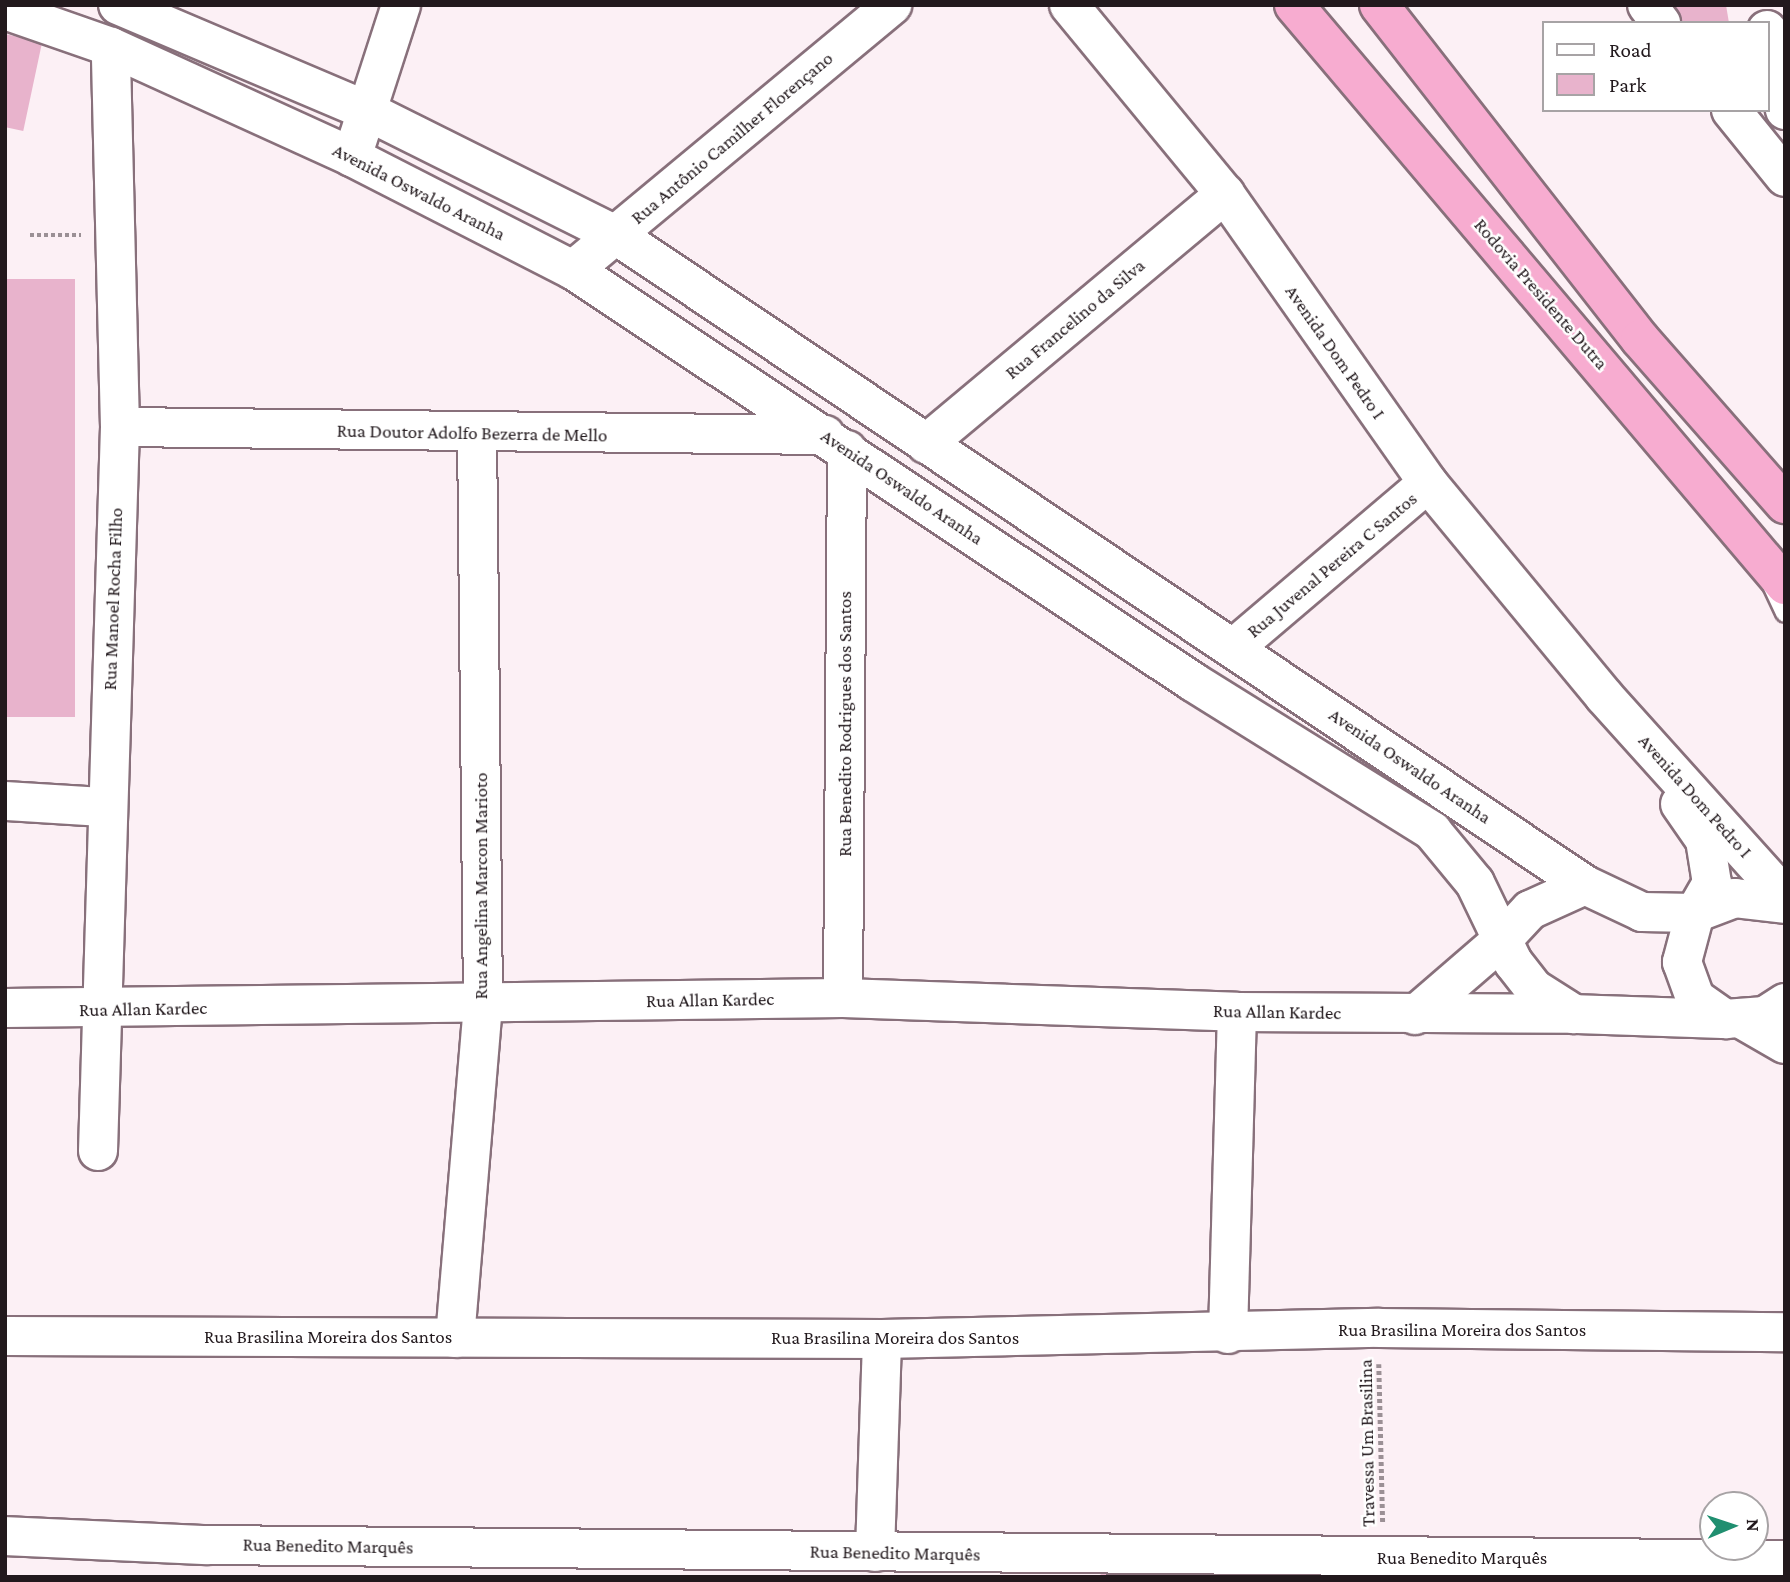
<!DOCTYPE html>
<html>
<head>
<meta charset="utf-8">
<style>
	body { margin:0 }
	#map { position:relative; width:1790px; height:1582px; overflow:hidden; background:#fcf0f5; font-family:"Crimson Pro",serif }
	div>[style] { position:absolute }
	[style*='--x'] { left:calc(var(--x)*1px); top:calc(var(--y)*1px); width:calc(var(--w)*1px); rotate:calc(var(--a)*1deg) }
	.green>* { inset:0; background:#e8b3cc; transform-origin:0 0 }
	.path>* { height:4.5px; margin-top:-2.25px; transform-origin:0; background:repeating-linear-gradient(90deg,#9b9095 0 3.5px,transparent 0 7px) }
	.roads { filter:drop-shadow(2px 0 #88707b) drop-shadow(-2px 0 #88707b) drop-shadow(0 2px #88707b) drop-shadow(0 -2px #88707b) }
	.service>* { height:19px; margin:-9.5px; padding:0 9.5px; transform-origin:9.5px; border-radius:9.5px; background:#fff }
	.minor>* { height:38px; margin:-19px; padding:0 19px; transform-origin:19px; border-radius:19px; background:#fff }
	.tertiary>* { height:38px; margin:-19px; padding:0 19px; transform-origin:19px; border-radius:19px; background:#fff }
	.secondary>* { height:38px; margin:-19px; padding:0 19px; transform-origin:19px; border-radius:19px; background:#fff }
	.motorway>* { height:38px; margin:-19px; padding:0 19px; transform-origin:19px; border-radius:19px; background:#f7acd0 }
	span { translate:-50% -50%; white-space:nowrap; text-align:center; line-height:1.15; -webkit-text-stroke:5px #fff; paint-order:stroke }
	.street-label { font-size:19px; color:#22191d }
	.frame { position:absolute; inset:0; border:7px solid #22191d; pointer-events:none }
	.legend { position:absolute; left:1542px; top:21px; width:228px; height:91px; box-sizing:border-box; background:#fff; border:2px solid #a7a3a5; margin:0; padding:9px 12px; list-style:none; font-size:21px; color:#22191d }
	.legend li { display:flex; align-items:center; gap:14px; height:35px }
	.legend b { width:35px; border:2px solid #a7a3a5 }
	.north { position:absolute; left:1699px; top:1491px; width:70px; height:70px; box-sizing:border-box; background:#fff; border:2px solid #a7a3a5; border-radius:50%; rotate:88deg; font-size:19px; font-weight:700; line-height:28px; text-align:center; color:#22191d }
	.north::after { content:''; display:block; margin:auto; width:24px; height:32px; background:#208f70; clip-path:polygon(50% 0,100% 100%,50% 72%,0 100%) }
</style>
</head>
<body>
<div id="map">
	<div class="green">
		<div style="clip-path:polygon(1667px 5px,1726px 5px,1729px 23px,1680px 23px)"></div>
		<div style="left:5px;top:34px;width:38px;height:91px;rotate:12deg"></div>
		<div style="left:5px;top:279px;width:70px;height:438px"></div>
		<div style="clip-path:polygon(1105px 1572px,1384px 1576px,1096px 1577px)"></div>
	</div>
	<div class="path">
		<div style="--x:30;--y:235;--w:51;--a:0"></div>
		<div style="--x:1379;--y:1364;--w:159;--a:88.6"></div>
	</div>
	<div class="roads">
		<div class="service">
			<div style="--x:1770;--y:580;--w:35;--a:65"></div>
		</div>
		<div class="minor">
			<div style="--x:1767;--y:30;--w:82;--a:77.3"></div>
			<div style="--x:352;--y:157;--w:160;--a:-72.1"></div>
			<div style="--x:573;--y:270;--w:415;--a:-39.7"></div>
			<div style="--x:120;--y:427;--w:705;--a:0.65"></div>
			<div style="--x:926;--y:444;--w:390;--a:-39.9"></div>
			<div style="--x:1235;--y:647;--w:253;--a:-40.4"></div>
			<div style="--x:5;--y:801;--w:99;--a:3.5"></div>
			<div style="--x:843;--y:998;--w:548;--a:-89.58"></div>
			<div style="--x:5;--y:1008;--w:838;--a:-0.68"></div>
			<div style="--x:843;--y:998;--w:394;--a:2"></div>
			<div style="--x:1237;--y:1012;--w:337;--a:0.3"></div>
			<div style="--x:1415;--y:1015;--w:115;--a:-40.8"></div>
			<div style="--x:98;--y:1151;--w:724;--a:-88.26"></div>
			<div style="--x:120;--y:427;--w:380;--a:-91.4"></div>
			<div style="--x:1228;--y:1334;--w:322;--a:-88.4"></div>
			<div style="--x:5;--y:1336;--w:877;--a:0.2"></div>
			<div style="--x:882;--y:1339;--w:497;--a:-1.3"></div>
			<div style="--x:1379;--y:1328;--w:406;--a:0.6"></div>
			<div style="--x:455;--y:1338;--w:336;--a:-85.2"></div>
			<div style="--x:483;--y:1003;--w:569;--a:-90.6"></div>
			<div style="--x:5;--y:1536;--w:201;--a:2.6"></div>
			<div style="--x:206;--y:1545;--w:1579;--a:0.54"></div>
			<div style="--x:875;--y:1552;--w:213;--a:-88.1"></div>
		</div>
		<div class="tertiary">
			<div style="--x:118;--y:5;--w:268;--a:23"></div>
			<div style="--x:365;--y:110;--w:280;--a:26.5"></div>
			<div style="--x:616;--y:235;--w:1167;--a:33.85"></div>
			<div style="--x:1585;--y:885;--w:63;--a:25.3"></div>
			<div style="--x:1642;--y:912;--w:53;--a:1.1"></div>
			<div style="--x:5;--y:10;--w:112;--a:19.2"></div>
			<div style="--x:111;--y:47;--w:265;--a:24.5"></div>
			<div style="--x:352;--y:157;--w:248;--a:27.1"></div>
			<div style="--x:573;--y:270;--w:744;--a:33.6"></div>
			<div style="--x:1193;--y:682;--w:282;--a:31.9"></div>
			<div style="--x:1432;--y:831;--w:67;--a:50.4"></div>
			<div style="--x:1475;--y:883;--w:88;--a:64.3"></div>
			<div style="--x:1513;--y:962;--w:33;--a:52"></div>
			<div style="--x:1533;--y:988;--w:49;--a:32.4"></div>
			<div style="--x:1574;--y:1014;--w:151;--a:1.9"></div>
			<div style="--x:1502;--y:940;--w:41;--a:-47"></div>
			<div style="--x:1530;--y:910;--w:60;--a:-24.4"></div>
		</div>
		<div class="secondary">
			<div style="--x:1069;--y:5;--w:245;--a:50.5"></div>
			<div style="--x:1225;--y:194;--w:353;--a:54.9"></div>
			<div style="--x:1428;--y:483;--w:276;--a:50.4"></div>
			<div style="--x:1604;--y:696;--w:270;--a:48"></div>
			<div style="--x:1647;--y:5;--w:23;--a:52"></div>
			<div style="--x:1731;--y:110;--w:86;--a:51.1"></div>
			<div style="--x:1680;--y:804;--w:44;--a:55.2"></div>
			<div style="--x:1705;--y:840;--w:44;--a:80.8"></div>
			<div style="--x:1712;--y:883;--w:34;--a:120"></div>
			<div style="--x:1785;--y:904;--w:50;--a:-173.2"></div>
			<div style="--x:1735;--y:898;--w:43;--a:159.4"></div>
			<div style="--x:1695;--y:913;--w:51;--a:104.9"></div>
			<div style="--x:1682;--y:962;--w:38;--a:70"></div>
			<div style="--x:1695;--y:998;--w:37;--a:35"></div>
			<div style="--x:1725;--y:1019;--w:40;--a:-4.3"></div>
			<div style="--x:1765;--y:1016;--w:24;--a:-33"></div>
			<div style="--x:1745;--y:1021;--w:46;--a:29.9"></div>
		</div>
		<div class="motorway">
			<div style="--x:1294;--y:5;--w:760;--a:49.75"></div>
			<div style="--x:1379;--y:5;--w:424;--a:52"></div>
			<div style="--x:1640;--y:339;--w:220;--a:48.7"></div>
		</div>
	</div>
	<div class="street-label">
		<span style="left:732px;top:138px;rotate:-40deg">Rua Antônio Camilher Florençano</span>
		<span style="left:419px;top:192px;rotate:27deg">Avenida Oswaldo Aranha</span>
		<span style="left:1541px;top:294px;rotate:49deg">Rodovia Presidente Dutra</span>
		<span style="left:1075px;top:319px;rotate:-40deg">Rua Francelino da Silva</span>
		<span style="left:1335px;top:352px;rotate:55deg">Avenida Dom Pedro I</span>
		<span style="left:472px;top:433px;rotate:1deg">Rua Doutor Adolfo Bezerra de Mello</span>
		<span style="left:902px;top:487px;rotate:34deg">Avenida Oswaldo Aranha</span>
		<span style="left:1332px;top:565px;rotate:-40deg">Rua Juvenal Pereira C Santos</span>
		<span style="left:113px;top:599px;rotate:-88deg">Rua Manoel Rocha Filho</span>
		<span style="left:845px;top:724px;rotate:-90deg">Rua Benedito Rodrigues dos Santos</span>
		<span style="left:1410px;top:766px;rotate:34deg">Avenida Oswaldo Aranha</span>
		<span style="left:1695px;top:796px;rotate:48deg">Avenida Dom Pedro I</span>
		<span style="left:481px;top:886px;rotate:-90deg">Rua Angelina Marcon Marioto</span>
		<span style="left:710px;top:1000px;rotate:-1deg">Rua Allan Kardec</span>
		<span style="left:143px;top:1009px;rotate:-1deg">Rua Allan Kardec</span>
		<span style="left:1277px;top:1012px;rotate:1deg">Rua Allan Kardec</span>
		<span style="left:1462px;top:1330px">Rua Brasilina Moreira dos Santos</span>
		<span style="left:328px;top:1337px">Rua Brasilina Moreira dos Santos</span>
		<span style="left:895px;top:1338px">Rua Brasilina Moreira dos Santos</span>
		<span style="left:1367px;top:1443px;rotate:-91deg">Travessa Um Brasilina</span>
		<span style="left:328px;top:1546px;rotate:1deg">Rua Benedito Marquês</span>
		<span style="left:895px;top:1553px;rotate:1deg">Rua Benedito Marquês</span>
		<span style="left:1462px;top:1558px">Rua Benedito Marquês</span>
	</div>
	<div class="frame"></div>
	<ul class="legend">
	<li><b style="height:9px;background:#fff"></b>Road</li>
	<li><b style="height:19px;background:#e8b3cc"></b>Park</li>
	</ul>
	<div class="north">N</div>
</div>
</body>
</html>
